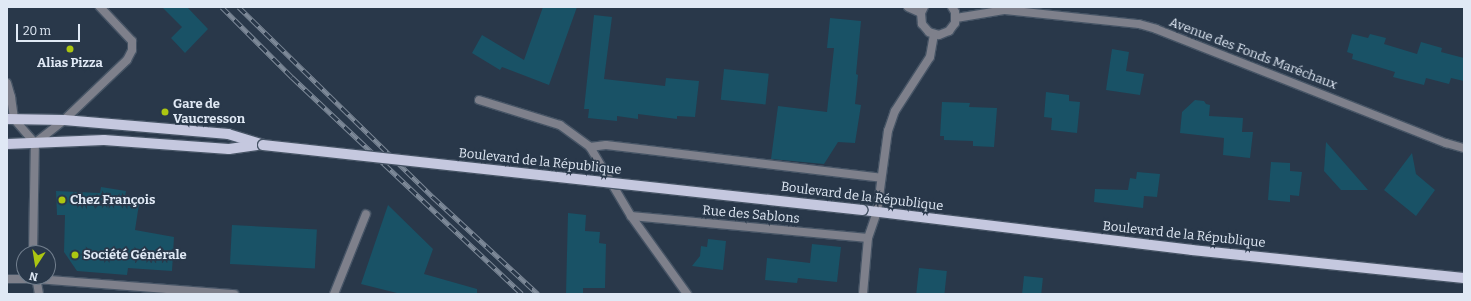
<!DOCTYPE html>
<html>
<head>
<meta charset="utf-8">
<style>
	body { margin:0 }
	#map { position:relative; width:1471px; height:301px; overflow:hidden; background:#29384a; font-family:Bitter,serif }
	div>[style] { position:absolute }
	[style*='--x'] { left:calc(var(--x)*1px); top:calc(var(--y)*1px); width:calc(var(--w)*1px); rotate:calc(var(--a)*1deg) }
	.building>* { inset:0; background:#195266; transform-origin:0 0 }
	.roads { filter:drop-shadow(1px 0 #465465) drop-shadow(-1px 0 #465465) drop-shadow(0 1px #465465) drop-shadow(0 -1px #465465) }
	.service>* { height:8px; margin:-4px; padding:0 4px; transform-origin:4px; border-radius:4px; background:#7e808b }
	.minor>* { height:8px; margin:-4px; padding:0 4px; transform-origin:4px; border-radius:4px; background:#7e808b }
	.primary>* { height:10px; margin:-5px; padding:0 5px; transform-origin:5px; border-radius:5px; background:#c5c8df }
	.rail>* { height:4.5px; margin-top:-2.25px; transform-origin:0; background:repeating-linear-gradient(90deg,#29384a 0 9px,#7d8998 0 18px); box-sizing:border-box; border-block:1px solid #7d8998 }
	.bridges { filter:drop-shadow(1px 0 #465465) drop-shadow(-1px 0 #465465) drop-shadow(0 1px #465465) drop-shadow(0 -1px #465465) }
	.primary-bridge>* { height:10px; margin:-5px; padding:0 5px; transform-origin:5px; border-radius:5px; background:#c5c8df }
	.dots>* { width:11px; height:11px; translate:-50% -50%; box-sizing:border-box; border:2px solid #29384a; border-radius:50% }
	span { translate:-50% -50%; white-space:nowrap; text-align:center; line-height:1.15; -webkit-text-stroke:3.5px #29384a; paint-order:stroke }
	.street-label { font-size:13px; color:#e0e9f5 }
	.poi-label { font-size:13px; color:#e0e9f5; font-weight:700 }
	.left { translate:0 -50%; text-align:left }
	.frame { position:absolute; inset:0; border:8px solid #e0e9f5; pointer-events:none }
	.north { position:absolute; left:16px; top:245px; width:40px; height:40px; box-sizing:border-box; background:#29384a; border:1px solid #727f8e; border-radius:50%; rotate:192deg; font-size:11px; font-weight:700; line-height:16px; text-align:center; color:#e0e9f5 }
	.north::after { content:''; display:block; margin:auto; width:14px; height:18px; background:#acc611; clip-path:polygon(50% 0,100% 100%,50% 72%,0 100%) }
	.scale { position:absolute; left:16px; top:24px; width:64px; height:18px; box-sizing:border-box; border:2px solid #e0e9f5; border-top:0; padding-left:5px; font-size:12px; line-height:14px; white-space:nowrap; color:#e0e9f5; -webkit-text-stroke:3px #29384a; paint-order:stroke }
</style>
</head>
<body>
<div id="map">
	<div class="building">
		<div style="clip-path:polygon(162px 7px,187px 7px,208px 29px,185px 53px,171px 38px,182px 27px)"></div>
		<div style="clip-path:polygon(543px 7px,577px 7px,549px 85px,502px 67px,500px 70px,472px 53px,482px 35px,524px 60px)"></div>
		<div style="clip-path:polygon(594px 15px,612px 17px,604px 79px,665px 86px,666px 78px,699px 81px,695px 117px,677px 116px,677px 119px,638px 114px,638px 119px,617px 116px,617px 121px,588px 118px,589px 109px,584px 109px)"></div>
		<div style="clip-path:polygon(830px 18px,861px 21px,856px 74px,858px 75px,855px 104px,861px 105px,855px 143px,838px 142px,824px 164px,771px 159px,778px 106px,827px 112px,834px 48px,827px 48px)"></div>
		<div style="clip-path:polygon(1352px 34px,1368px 38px,1370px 34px,1386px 38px,1384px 44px,1417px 54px,1421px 42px,1442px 48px,1441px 52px,1464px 58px,1464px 81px,1451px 78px,1449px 84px,1426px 78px,1424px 85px,1393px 77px,1395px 72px,1352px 59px,1353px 54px,1347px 52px)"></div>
		<div style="clip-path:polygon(1112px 49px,1129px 52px,1126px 71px,1144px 74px,1140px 95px,1106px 90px)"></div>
		<div style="left:724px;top:69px;width:45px;height:31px;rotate:6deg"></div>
		<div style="clip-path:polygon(1046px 92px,1069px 95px,1069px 101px,1080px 102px,1077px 133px,1051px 130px,1052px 118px,1044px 117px)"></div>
		<div style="clip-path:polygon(1195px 100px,1204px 101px,1206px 104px,1210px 105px,1209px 116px,1243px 118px,1242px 132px,1253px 132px,1250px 158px,1223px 155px,1224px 138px,1180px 133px,1182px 112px)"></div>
		<div style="clip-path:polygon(942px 102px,970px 103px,969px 107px,997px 108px,994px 147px,973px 146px,973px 141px,944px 140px,944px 136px,940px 136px)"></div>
		<div style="clip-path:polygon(1326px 142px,1368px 190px,1341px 190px,1324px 171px)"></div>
		<div style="clip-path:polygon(1412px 153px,1416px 174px,1435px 190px,1416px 216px,1384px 190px)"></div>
		<div style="clip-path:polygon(1271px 162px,1290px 163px,1290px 171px,1302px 172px,1299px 196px,1290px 195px,1290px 202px,1268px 200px)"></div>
		<div style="clip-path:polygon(1137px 172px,1160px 174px,1157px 197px,1144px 196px,1143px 208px,1094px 202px,1095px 189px,1128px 190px,1130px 178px,1136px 179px)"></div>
		<div style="clip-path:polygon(101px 187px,126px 191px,124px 202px,139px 204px,135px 230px,174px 237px,172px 271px,128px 268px,127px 275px,77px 271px,64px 252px,65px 215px,57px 215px,56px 191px,100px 193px)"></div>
		<div style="clip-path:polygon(388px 205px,433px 249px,424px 274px,477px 289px,477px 294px,401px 294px,361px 284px)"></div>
		<div style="clip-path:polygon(568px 213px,586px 215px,585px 231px,600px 232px,599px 243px,606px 244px,605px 288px,583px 288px,583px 294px,566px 294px)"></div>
		<div style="left:232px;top:225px;width:85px;height:39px;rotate:3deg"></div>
		<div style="clip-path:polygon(708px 239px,726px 241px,723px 270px,692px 266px,700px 256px,701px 246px,707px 247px)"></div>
		<div style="clip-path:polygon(812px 244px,841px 247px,837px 282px,798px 278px,797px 283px,765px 280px,767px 258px,810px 263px)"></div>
		<div style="left:919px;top:268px;width:28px;height:26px;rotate:6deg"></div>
		<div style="left:1024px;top:276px;width:19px;height:18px;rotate:6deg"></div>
	</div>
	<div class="roads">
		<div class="service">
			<div style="--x:7;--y:83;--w:15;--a:74"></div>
			<div style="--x:11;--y:97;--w:22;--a:82"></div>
			<div style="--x:64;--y:120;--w:87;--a:-43.6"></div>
			<div style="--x:127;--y:60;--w:11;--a:-63"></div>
			<div style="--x:132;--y:50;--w:9;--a:-90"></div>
			<div style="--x:132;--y:41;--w:47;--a:-133.3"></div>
		</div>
		<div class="minor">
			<div style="--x:908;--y:7;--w:14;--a:25"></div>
			<div style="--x:924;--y:7;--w:7;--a:117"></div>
			<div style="--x:921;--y:13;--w:11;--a:85"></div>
			<div style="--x:922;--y:24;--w:11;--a:49"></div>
			<div style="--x:929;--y:32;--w:10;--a:17"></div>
			<div style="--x:939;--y:35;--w:11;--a:-22"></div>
			<div style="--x:949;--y:31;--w:10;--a:-53"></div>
			<div style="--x:955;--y:23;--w:11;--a:-90"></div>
			<div style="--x:955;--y:12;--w:6;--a:-121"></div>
			<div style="--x:956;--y:18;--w:50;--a:-9.3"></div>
			<div style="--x:1005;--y:10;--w:135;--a:6"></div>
			<div style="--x:1139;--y:24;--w:18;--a:16"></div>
			<div style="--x:1156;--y:29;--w:312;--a:21.5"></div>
			<div style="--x:1446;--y:143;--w:19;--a:16"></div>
			<div style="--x:479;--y:100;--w:85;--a:17.2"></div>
			<div style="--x:560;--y:125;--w:37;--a:36"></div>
			<div style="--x:590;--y:147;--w:80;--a:59.3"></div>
			<div style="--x:631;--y:216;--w:96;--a:54.3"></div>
			<div style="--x:14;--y:119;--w:32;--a:49"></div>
			<div style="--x:35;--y:143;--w:37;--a:-38"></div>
			<div style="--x:590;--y:147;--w:16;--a:-7"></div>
			<div style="--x:606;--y:145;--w:277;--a:6.8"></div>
			<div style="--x:631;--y:216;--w:238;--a:5.3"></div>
			<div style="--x:33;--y:253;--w:110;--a:-89"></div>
			<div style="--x:36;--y:277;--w:17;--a:80"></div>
			<div style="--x:7;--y:279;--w:30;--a:0"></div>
			<div style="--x:37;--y:279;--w:198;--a:4.4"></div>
			<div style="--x:334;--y:294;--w:86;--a:-68.2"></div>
			<div style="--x:863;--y:294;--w:56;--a:-84.9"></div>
			<div style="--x:868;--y:238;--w:28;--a:-71"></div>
			<div style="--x:877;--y:212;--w:82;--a:-82.3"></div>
			<div style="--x:888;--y:131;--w:21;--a:-71"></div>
			<div style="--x:895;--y:111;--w:64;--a:-57.1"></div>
			<div style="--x:930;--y:57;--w:23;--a:-80"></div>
		</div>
		<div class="primary">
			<div style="--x:7;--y:119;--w:57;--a:1"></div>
			<div style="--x:64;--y:120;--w:165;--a:4.9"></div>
			<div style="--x:228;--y:134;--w:37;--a:17"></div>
			<div style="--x:7;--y:144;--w:97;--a:-2.4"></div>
			<div style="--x:104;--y:140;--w:125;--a:4.1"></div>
			<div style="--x:229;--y:149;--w:30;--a:-8"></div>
			<div style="--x:862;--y:210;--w:332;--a:6.9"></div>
			<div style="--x:1192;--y:250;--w:273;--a:5.9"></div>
		</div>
	</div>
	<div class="rail">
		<div style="--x:222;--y:7;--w:99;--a:45"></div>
		<div style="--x:292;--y:77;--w:316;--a:43.3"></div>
		<div style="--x:239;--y:7;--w:272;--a:44.4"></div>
		<div style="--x:433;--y:197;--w:143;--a:42.7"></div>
	</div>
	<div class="bridges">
		<div class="primary-bridge">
			<div style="--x:263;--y:145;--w:603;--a:6.19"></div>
		</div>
	</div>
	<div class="dots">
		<div style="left:70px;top:49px;background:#acc611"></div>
		<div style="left:165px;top:112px;background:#acc611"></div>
		<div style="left:62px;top:200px;background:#acc611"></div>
		<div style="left:75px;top:255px;background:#acc611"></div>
	</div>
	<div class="street-label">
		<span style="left:1253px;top:54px;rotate:21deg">Avenue des Fonds Maréchaux</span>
		<span style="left:540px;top:162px;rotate:6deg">Boulevard de la République</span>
		<span style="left:862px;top:197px;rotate:7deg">Boulevard de la République</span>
		<span style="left:751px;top:215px;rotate:5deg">Rue des Sablons</span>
		<span style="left:1184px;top:235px;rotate:6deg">Boulevard de la République</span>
	</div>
	<div class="poi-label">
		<span style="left:70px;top:63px">Alias Pizza</span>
		<span class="left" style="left:173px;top:112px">Gare de<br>Vaucresson</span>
		<span class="left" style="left:70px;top:200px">Chez François</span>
		<span class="left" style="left:83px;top:255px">Société Générale</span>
	</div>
	<div class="frame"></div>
	<div class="north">N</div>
	<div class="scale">20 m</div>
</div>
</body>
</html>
